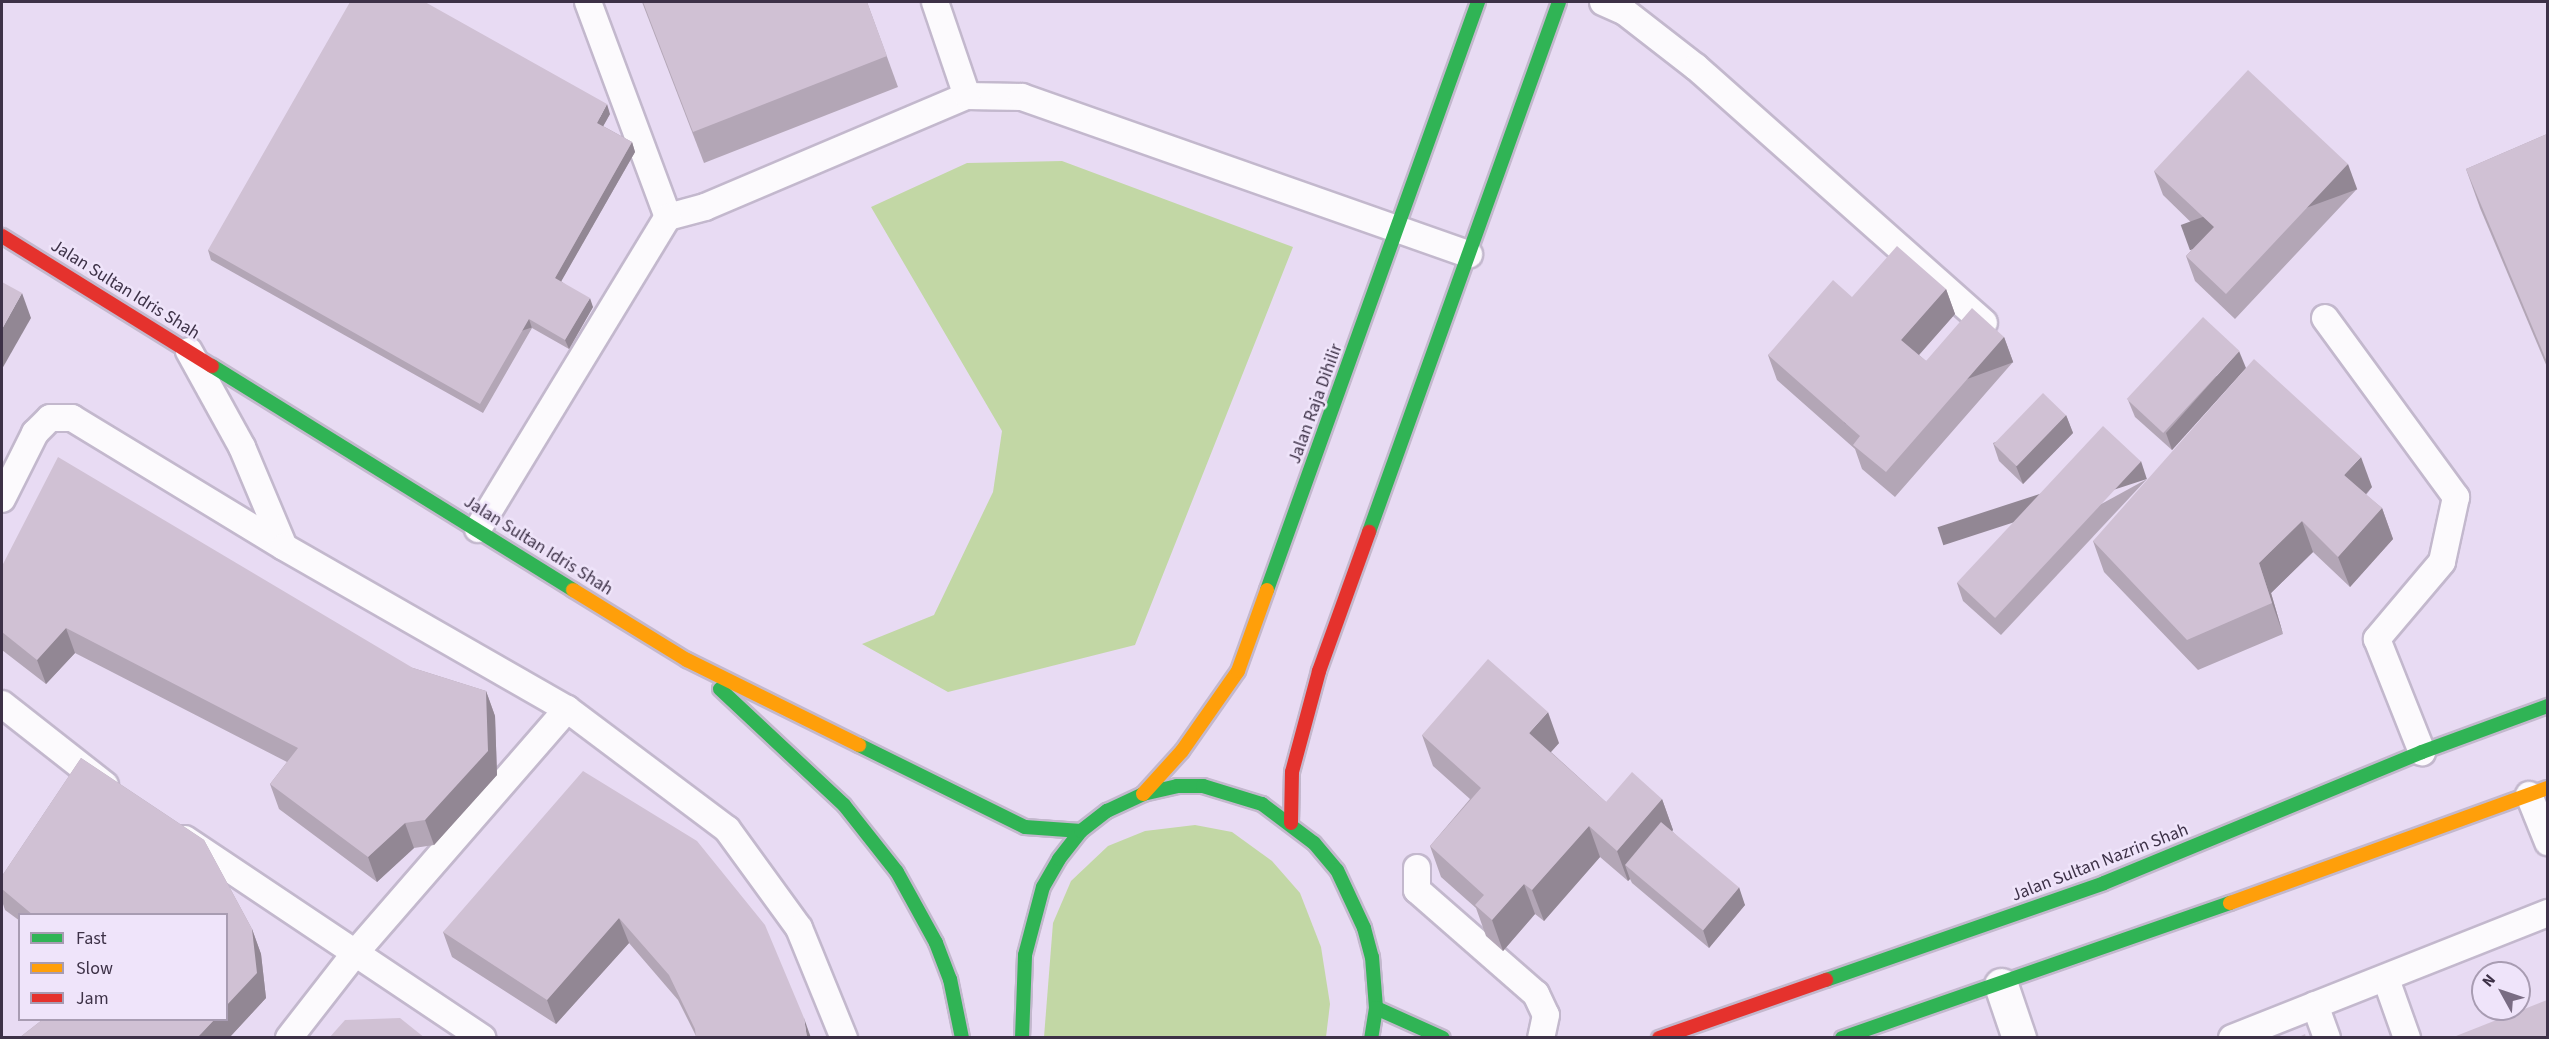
<!DOCTYPE html>
<html>
<head>
<meta charset="utf-8">
<style>
	body { margin:0 }
	#map { position:relative; width:2549px; height:1039px; overflow:hidden; background:#e8dbf3; font-family:"Source Sans 3",sans-serif }
	div>[style] { position:absolute }
	[style*='--x'] { left:calc(var(--x)*1px); top:calc(var(--y)*1px); width:calc(var(--w)*1px); rotate:calc(var(--a)*1deg) }
	.green>* { inset:0; background:#c2d7a5 }
	.roads { filter:drop-shadow(2px 0 #c3b8cd) drop-shadow(-2px 0 #c3b8cd) drop-shadow(0 2px #c3b8cd) drop-shadow(0 -2px #c3b8cd) }
	.lane>* { height:26px; margin:-13px; padding:0 13px; transform-origin:13px; border-radius:13px; background:#fcfafd }
	.street>* { height:33px; margin:-16.5px; padding:0 16.5px; transform-origin:16.5px; border-radius:16.5px; background:#fcfafd }
	.fast>* { height:14px; margin:-7px; padding:0 7px; transform-origin:7px; border-radius:7px; background:#30b455 }
	.slow>* { height:14px; margin:-7px; padding:0 7px; transform-origin:7px; border-radius:7px; background:#ff9f0a }
	.jam>* { height:14px; margin:-7px; padding:0 7px; transform-origin:7px; border-radius:7px; background:#e5322d }
	.wall>* { inset:0; background:#b3a6b6 }
	.shaded-wall>* { inset:0; background:#928794; transform-origin:0 0 }
	.building>* { inset:0; background:#d0c1d4; transform-origin:0 0 }
	span { translate:-50% -50%; white-space:nowrap; text-align:center; line-height:1.15; -webkit-text-stroke:5px #efe4fa; paint-order:stroke }
	.street-label { font-size:18px; color:#3d3147 }
	.frame { position:absolute; inset:0; border:3px solid #3d3147; pointer-events:none }
	.legend { position:absolute; left:18px; top:913px; width:210px; height:108px; box-sizing:border-box; background:#efe4fa; border:2px solid #a89cb2; margin:0; padding:8px 10px; list-style:none; font-size:18px; color:#3d3147 }
	.legend li { display:flex; align-items:center; gap:12px; height:30px }
	.legend b { width:30px; border:2px solid #a89cb2 }
	.north { position:absolute; left:2471px; top:961px; width:60px; height:60px; box-sizing:border-box; background:#efe4fa; border:2px solid #a89cb2; border-radius:50%; rotate:310deg; font-size:16px; font-weight:700; line-height:24px; text-align:center; color:#3d3147 }
	.north::after { content:''; display:block; margin:auto; width:21px; height:27px; background:#796c83; clip-path:polygon(50% 0,100% 100%,50% 72%,0 100%) }
</style>
</head>
<body>
<div id="map">
	<div class="green">
		<div style="clip-path:polygon(1062px 161px,1293px 247px,1135px 645px,948px 692px,862px 644px,934px 615px,993px 492px,1002px 431px,871px 207px,967px 163px)"></div>
		<div style="clip-path:polygon(1195px 825px,1232px 832px,1272px 861px,1300px 893px,1321px 947px,1330px 1004px,1326px 1037px,1044px 1037px,1053px 923px,1071px 881px,1108px 846px,1145px 831px)"></div>
	</div>
	<div class="roads">
		<div class="lane">
			<div style="--x:588;--y:2;--w:229;--a:69.6"></div>
			<div style="--x:668;--y:217;--w:38;--a:-15"></div>
			<div style="--x:705;--y:207;--w:285;--a:-23"></div>
			<div style="--x:967;--y:96;--w:55;--a:1"></div>
			<div style="--x:1022;--y:97;--w:474;--a:19.4"></div>
			<div style="--x:935;--y:2;--w:99;--a:71.2"></div>
			<div style="--x:1603;--y:2;--w:24;--a:24"></div>
			<div style="--x:1625;--y:12;--w:90;--a:37.8"></div>
			<div style="--x:1696;--y:67;--w:385;--a:41.6"></div>
			<div style="--x:2325;--y:318;--w:222;--a:53.8"></div>
			<div style="--x:2456;--y:497;--w:66;--a:102.2"></div>
			<div style="--x:2442;--y:562;--w:101;--a:130.2"></div>
			<div style="--x:2377;--y:639;--w:122;--a:68.3"></div>
			<div style="--x:189;--y:351;--w:110;--a:61.1"></div>
			<div style="--x:242;--y:447;--w:108;--a:67.2"></div>
			<div style="--x:2;--y:499;--w:74;--a:-63.4"></div>
			<div style="--x:35;--y:433;--w:21;--a:-45"></div>
			<div style="--x:50;--y:418;--w:22;--a:0"></div>
			<div style="--x:72;--y:418;--w:248;--a:31.3"></div>
			<div style="--x:284;--y:547;--w:326;--a:29.8"></div>
			<div style="--x:567;--y:709;--w:200;--a:36.9"></div>
			<div style="--x:727;--y:829;--w:122;--a:54"></div>
			<div style="--x:799;--y:928;--w:119;--a:67.8"></div>
			<div style="--x:478;--y:529;--w:365;--a:-58.7"></div>
			<div style="--x:2;--y:704;--w:131;--a:38.2"></div>
			<div style="--x:2529;--y:795;--w:51;--a:68"></div>
			<div style="--x:185;--y:839;--w:358;--a:33.8"></div>
			<div style="--x:1417;--y:868;--w:22;--a:90"></div>
			<div style="--x:1417;--y:890;--w:158;--a:41.2"></div>
			<div style="--x:1536;--y:994;--w:23;--a:65"></div>
			<div style="--x:1546;--y:1015;--w:24;--a:102"></div>
			<div style="--x:2386;--y:979;--w:63;--a:70.4"></div>
			<div style="--x:2315;--y:1005;--w:35;--a:70"></div>
			<div style="--x:289;--y:1038;--w:109;--a:-52.1"></div>
			<div style="--x:356;--y:952;--w:322;--a:-49"></div>
			<div style="--x:2232;--y:1038;--w:340;--a:-21.6"></div>
		</div>
		<div class="street">
			<div style="--x:2001;--y:985;--w:56;--a:71.2"></div>
		</div>
		<div class="fast">
			<div style="--x:212;--y:366;--w:425;--a:31.8"></div>
			<div style="--x:1369;--y:532;--w:563;--a:-70.28"></div>
			<div style="--x:1267;--y:590;--w:625;--a:-70.26"></div>
			<div style="--x:720;--y:689;--w:170;--a:43.1"></div>
			<div style="--x:844;--y:805;--w:85;--a:51.7"></div>
			<div style="--x:897;--y:872;--w:81;--a:61.2"></div>
			<div style="--x:936;--y:943;--w:39;--a:69"></div>
			<div style="--x:950;--y:979;--w:60;--a:78.5"></div>
			<div style="--x:859;--y:745;--w:185;--a:26.3"></div>
			<div style="--x:1025;--y:827;--w:56;--a:4.1"></div>
			<div style="--x:1826;--y:980;--w:294;--a:-19.2"></div>
			<div style="--x:2104;--y:883;--w:344;--a:-22.4"></div>
			<div style="--x:2422;--y:752;--w:134;--a:-20.1"></div>
			<div style="--x:1376;--y:1008;--w:73;--a:24.1"></div>
			<div style="--x:1022;--y:1038;--w:83;--a:-87.9"></div>
			<div style="--x:1025;--y:955;--w:70;--a:-75.2"></div>
			<div style="--x:1043;--y:887;--w:32;--a:-60"></div>
			<div style="--x:1059;--y:859;--w:36;--a:-52"></div>
			<div style="--x:1081;--y:831;--w:33;--a:-38"></div>
			<div style="--x:1107;--y:811;--w:40;--a:-25"></div>
			<div style="--x:1143;--y:794;--w:35;--a:-13"></div>
			<div style="--x:1177;--y:786;--w:26;--a:0"></div>
			<div style="--x:1203;--y:786;--w:62;--a:17"></div>
			<div style="--x:1262;--y:804;--w:65;--a:36.9"></div>
			<div style="--x:1314;--y:843;--w:35;--a:50"></div>
			<div style="--x:1337;--y:870;--w:64;--a:65"></div>
			<div style="--x:1364;--y:928;--w:30;--a:75"></div>
			<div style="--x:1372;--y:957;--w:51;--a:85.5"></div>
			<div style="--x:1376;--y:1008;--w:30;--a:99"></div>
			<div style="--x:1842;--y:1038;--w:411;--a:-19.2"></div>
		</div>
		<div class="slow">
			<div style="--x:573;--y:590;--w:134;--a:31.6"></div>
			<div style="--x:687;--y:660;--w:192;--a:26.3"></div>
			<div style="--x:1143;--y:794;--w:58;--a:-47.8"></div>
			<div style="--x:1182;--y:751;--w:98;--a:-55"></div>
			<div style="--x:1238;--y:671;--w:86;--a:-70.3"></div>
			<div style="--x:2230;--y:903;--w:338;--a:-19.9"></div>
		</div>
		<div class="jam">
			<div style="--x:2;--y:236;--w:247;--a:31.8"></div>
			<div style="--x:1291;--y:823;--w:51;--a:-88.9"></div>
			<div style="--x:1292;--y:772;--w:105;--a:-75"></div>
			<div style="--x:1319;--y:671;--w:148;--a:-70.2"></div>
			<div style="--x:1659;--y:1038;--w:177;--a:-19.2"></div>
		</div>
	</div>
	<div class="wall">
		<div style="clip-path:polygon(642px 2px,867px 2px,898px 87px,704px 163px)"></div>
		<div style="clip-path:polygon(610px 114px,603px 126px,632px 142px,635px 152px,561px 281px,593px 307px,569px 349px,532px 328px,483px 413px,211px 260px,208px 250px)"></div>
		<div style="clip-path:polygon(2547px 134px,2547px 367px,2480px 208px,2466px 169px)"></div>
		<div style="clip-path:polygon(2154px 171px,2357px 189px,2235px 319px,2195px 281px,2186px 256px,2205px 236px,2163px 195px)"></div>
		<div style="clip-path:polygon(1946px 289px,1955px 314px,1919px 355px,1926px 361px,2004px 337px,2013px 362px,1895px 497px,1862px 469px,1855px 449px,1777px 380px,1768px 355px,1852px 297px)"></div>
		<div style="clip-path:polygon(2246px 368px,2172px 450px,2135px 417px,2128px 400px)"></div>
		<div style="clip-path:polygon(2066px 415px,2073px 433px,2023px 484px,1999px 461px,1993px 443px)"></div>
		<div style="clip-path:polygon(2147px 479px,2001px 635px,1963px 601px,1957px 583px)"></div>
		<div style="clip-path:polygon(2372px 487px,2366px 495px,2382px 508px,2393px 539px,2350px 587px,2313px 552px,2271px 593px,2283px 634px,2198px 670px,2104px 572px,2093px 541px)"></div>
		<div style="clip-path:polygon(2px 566px,413px 668px,486px 691px,495px 716px,497px 775px,434px 845px,414px 848px,377px 882px,279px 809px,270px 784px,287px 762px,75px 653px,46px 684px,2px 650px)"></div>
		<div style="clip-path:polygon(1422px 735px,1559px 743px,1551px 752px,1606px 802px,1662px 799px,1673px 830px,1672px 831px,1745px 905px,1709px 948px,1632px 883px,1630px 879px,1628px 881px,1600px 857px,1544px 921px,1535px 914px,1503px 951px,1486px 936px,1476px 908px,1441px 877px,1430px 846px,1470px 799px,1433px 766px)"></div>
		<div style="clip-path:polygon(81px 758px,204px 840px,252px 929px,261px 954px,266px 998px,229px 1038px,19px 1038px,42px 1020px,226px 1020px,226px 915px,20px 915px,20px 921px,5px 910px,2px 901px,2px 876px)"></div>
		<div style="clip-path:polygon(697px 841px,696px 1036px,678px 1000px,629px 943px,556px 1024px,452px 957px,443px 932px)"></div>
	</div>
	<div class="shaded-wall">
		<div style="clip-path:polygon(607px 104px,610px 114px,600px 132px,597px 123px)"></div>
		<div style="clip-path:polygon(632px 142px,635px 152px,558px 287px,555px 278px)"></div>
		<div style="left:2348px;top:164px;width:27px;height:178px;rotate:70deg"></div>
		<div style="clip-path:polygon(1946px 289px,1955px 314px,1910px 365px,1901px 340px)"></div>
		<div style="clip-path:polygon(22px 293px,31px 318px,2px 369px,2px 329px)"></div>
		<div style="clip-path:polygon(590px 298px,593px 307px,569px 349px,565px 340px)"></div>
		<div style="left:529px;top:319px;width:9px;height:98px;rotate:72deg"></div>
		<div style="left:2004px;top:337px;width:27px;height:179px;rotate:70deg"></div>
		<div style="clip-path:polygon(2239px 351px,2246px 368px,2172px 450px,2166px 433px)"></div>
		<div style="clip-path:polygon(2066px 415px,2073px 433px,2023px 484px,2016px 466px)"></div>
		<div style="clip-path:polygon(2361px 457px,2372px 487px,2355px 506px,2344px 475px)"></div>
		<div style="left:2141px;top:461px;width:19px;height:214px;rotate:72deg"></div>
		<div style="clip-path:polygon(2382px 508px,2393px 539px,2350px 587px,2338px 557px)"></div>
		<div style="clip-path:polygon(2302px 521px,2313px 552px,2271px 593px,2283px 634px,2272px 603px,2259px 563px)"></div>
		<div style="clip-path:polygon(66px 628px,75px 653px,46px 684px,37px 660px)"></div>
		<div style="clip-path:polygon(486px 691px,495px 716px,497px 775px,434px 845px,425px 820px)"></div>
		<div style="clip-path:polygon(1548px 712px,1559px 743px,1540px 764px,1529px 733px)"></div>
		<div style="clip-path:polygon(1662px 799px,1673px 830px,1635px 873px,1625px 865px,1630px 879px,1628px 881px,1617px 851px)"></div>
		<div style="clip-path:polygon(405px 823px,414px 848px,377px 882px,368px 857px)"></div>
		<div style="clip-path:polygon(1589px 826px,1600px 857px,1544px 921px,1532px 890px)"></div>
		<div style="clip-path:polygon(1524px 884px,1535px 914px,1503px 951px,1492px 920px)"></div>
		<div style="clip-path:polygon(1739px 887px,1745px 905px,1709px 948px,1703px 930px)"></div>
		<div style="clip-path:polygon(619px 918px,629px 943px,556px 1024px,547px 1000px)"></div>
		<div style="clip-path:polygon(252px 929px,261px 954px,266px 998px,229px 1038px,197px 1038px,214px 1020px,226px 1020px,226px 1006px)"></div>
		<div style="clip-path:polygon(804px 1018px,811px 1038px,807px 1038px)"></div>
	</div>
	<div class="building">
		<div style="clip-path:polygon(350px 2px,425px 2px,607px 104px,597px 123px,632px 142px,555px 278px,590px 298px,565px 340px,529px 319px,480px 404px,208px 250px)"></div>
		<div style="clip-path:polygon(643px 2px,867px 2px,887px 56px,693px 132px)"></div>
		<div style="clip-path:polygon(2248px 70px,2348px 164px,2226px 294px,2186px 256px,2214px 227px,2154px 171px)"></div>
		<div style="clip-path:polygon(2547px 134px,2547px 362px,2466px 169px)"></div>
		<div style="clip-path:polygon(1897px 246px,1946px 289px,1901px 340px,1926px 361px,1972px 308px,2004px 337px,1886px 472px,1853px 445px,1860px 436px,1768px 355px,1833px 280px,1852px 297px)"></div>
		<div style="clip-path:polygon(2px 282px,22px 293px,2px 329px)"></div>
		<div style="left:2203px;top:317px;width:50px;height:112px;rotate:43deg"></div>
		<div style="clip-path:polygon(2254px 359px,2361px 457px,2344px 475px,2382px 508px,2338px 557px,2302px 521px,2259px 563px,2272px 603px,2187px 640px,2093px 541px)"></div>
		<div style="left:2043px;top:393px;width:32px;height:71px;rotate:44deg"></div>
		<div style="left:2103px;top:426px;width:52px;height:214px;rotate:43deg"></div>
		<div style="clip-path:polygon(58px 457px,413px 668px,486px 691px,488px 751px,425px 820px,405px 823px,368px 857px,270px 784px,298px 748px,66px 628px,37px 660px,2px 632px,2px 566px)"></div>
		<div style="clip-path:polygon(1488px 659px,1548px 712px,1529px 733px,1606px 802px,1632px 772px,1662px 799px,1617px 851px,1589px 826px,1532px 890px,1524px 884px,1492px 920px,1475px 905px,1484px 895px,1430px 846px,1481px 788px,1422px 735px)"></div>
		<div style="clip-path:polygon(81px 758px,204px 840px,252px 929px,257px 973px,226px 1006px,226px 915px,33px 915px,2px 889px,2px 876px)"></div>
		<div style="clip-path:polygon(583px 771px,697px 841px,765px 925px,804px 1018px,807px 1038px,696px 1038px,695px 1029px,669px 975px,619px 918px,547px 1000px,443px 932px)"></div>
		<div style="left:1661px;top:822px;width:102px;height:56px;rotate:40deg"></div>
		<div style="clip-path:polygon(2547px 1000px,2547px 1038px,2451px 1038px)"></div>
		<div style="clip-path:polygon(400px 1018px,425px 1038px,329px 1038px,345px 1020px)"></div>
		<div style="clip-path:polygon(42px 1020px,214px 1020px,197px 1038px,19px 1038px)"></div>
		<div style="clip-path:polygon(2305px 1034px,2306px 1038px,2297px 1038px)"></div>
	</div>
	<div class="street-label">
		<span style="left:125px;top:290px;rotate:32deg">Jalan Sultan Idris Shah</span>
		<span style="left:1316px;top:404px;rotate:-70deg">Jalan Raja Dihilir</span>
		<span style="left:538px;top:546px;rotate:32deg">Jalan Sultan Idris Shah</span>
		<span style="left:2100px;top:863px;rotate:-21deg">Jalan Sultan Nazrin Shah</span>
	</div>
	<div class="frame"></div>
	<ul class="legend">
	<li><b style="height:8px;background:#30b455"></b>Fast</li>
	<li><b style="height:8px;background:#ff9f0a"></b>Slow</li>
	<li><b style="height:8px;background:#e5322d"></b>Jam</li>
	</ul>
	<div class="north">N</div>
</div>
</body>
</html>
